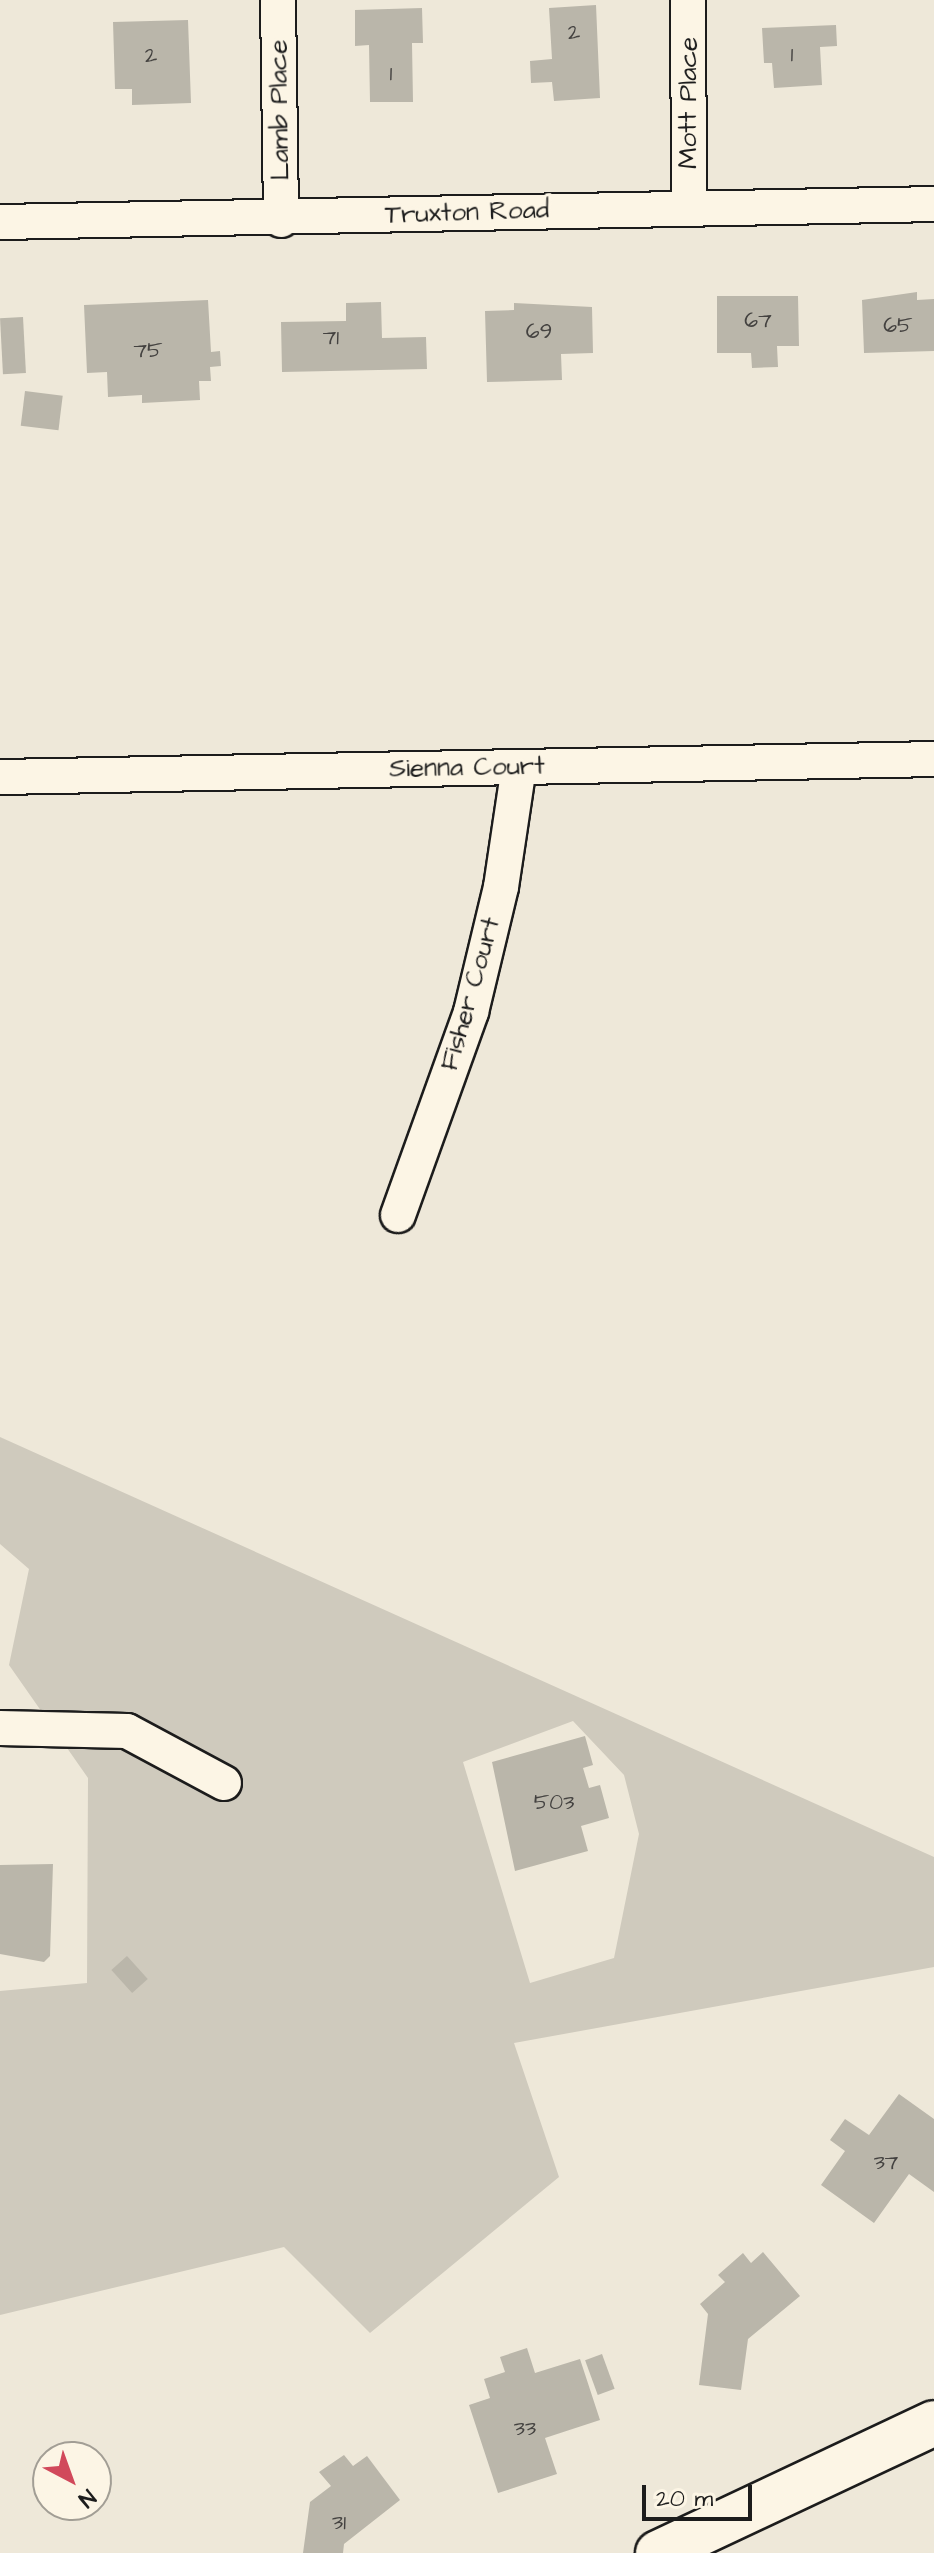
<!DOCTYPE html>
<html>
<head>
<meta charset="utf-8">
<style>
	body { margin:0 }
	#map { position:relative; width:934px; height:2553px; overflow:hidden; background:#eee8d9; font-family:"Architects Daughter",sans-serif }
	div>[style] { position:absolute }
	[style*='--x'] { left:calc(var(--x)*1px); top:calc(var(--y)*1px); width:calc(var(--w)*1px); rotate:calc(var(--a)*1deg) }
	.green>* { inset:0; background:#cfcabd }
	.building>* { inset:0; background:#bab6aa; transform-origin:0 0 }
	.roads { filter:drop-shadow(2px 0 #1c1c1c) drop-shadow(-2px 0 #1c1c1c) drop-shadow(0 2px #1c1c1c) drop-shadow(0 -2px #1c1c1c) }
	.street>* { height:34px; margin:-17px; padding:0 17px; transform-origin:17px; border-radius:17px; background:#fcf5e5 }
	.secondary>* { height:44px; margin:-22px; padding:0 22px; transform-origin:22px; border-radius:22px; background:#fcf5e5 }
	span { translate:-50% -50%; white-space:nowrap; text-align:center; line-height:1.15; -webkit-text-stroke:6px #fcf5e5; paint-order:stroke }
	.number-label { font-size:22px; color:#444240 }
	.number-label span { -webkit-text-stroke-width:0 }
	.street-label { font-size:26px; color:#1c1c1c }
	.north { position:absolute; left:32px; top:2441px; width:80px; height:80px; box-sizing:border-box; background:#fcf5e5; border:2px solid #a29e95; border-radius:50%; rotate:139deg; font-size:22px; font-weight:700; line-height:32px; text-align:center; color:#1c1c1c }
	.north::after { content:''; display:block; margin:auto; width:28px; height:36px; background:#d1495b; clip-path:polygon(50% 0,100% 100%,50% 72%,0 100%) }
	.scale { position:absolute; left:642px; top:2485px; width:110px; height:36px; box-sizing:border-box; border:4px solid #1c1c1c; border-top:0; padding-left:10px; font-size:24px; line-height:28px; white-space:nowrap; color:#1c1c1c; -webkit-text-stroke:6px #fcf5e5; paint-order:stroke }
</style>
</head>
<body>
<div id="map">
	<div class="green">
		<div style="clip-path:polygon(evenodd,0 1437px,934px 1857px,934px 1967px,514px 2043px,559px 2177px,370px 2333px,284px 2247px,0 2315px,0 1991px,87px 1983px,88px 1778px,9px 1665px,29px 1569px,0 1544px,0 1437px,573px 1721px,624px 1775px,639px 1834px,614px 1958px,530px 1983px,463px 1762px,573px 1721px)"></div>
	</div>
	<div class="building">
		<div style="clip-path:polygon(596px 5px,600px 98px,554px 101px,552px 82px,531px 83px,530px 61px,552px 59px,549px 8px)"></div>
		<div style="clip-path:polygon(422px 8px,423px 43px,412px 43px,413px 102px,370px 102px,369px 45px,355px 46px,355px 10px)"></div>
		<div style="clip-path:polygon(188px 20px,191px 103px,132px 105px,132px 89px,115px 89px,113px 22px)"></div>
		<div style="clip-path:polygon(836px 25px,837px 46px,820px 47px,822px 85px,774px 88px,772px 63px,764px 63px,762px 28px)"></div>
		<div style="clip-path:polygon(917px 292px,917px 300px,934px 299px,934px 351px,864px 353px,862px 300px)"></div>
		<div style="clip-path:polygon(717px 296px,798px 296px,799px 346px,777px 346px,778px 367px,752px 368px,751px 353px,717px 353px)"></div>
		<div style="clip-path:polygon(208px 300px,211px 352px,220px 351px,221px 366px,210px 367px,211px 381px,199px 381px,200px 400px,142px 403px,142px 395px,108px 397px,107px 372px,87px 373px,84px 305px)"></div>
		<div style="clip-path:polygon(381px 302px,382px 338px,426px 337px,427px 369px,282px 372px,281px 322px,346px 321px,346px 303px)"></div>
		<div style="clip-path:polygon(514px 303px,592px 307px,593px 353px,561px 354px,562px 380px,487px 382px,485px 311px,514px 310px)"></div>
		<div style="left:23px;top:317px;width:56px;height:23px;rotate:87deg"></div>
		<div style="left:25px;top:391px;width:38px;height:35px;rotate:7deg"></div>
		<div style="clip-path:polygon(585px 1736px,593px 1765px,583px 1768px,589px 1788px,600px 1785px,609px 1818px,581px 1826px,588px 1851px,515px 1871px,492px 1762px)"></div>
		<div style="clip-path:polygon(53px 1864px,50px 1956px,44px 1962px,0 1954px,0 1865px)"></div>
		<div style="left:127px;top:1956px;width:31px;height:21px;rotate:48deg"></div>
		<div style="clip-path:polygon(899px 2094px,934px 2119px,934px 2192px,909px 2174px,874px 2223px,821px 2185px,845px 2151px,830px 2140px,845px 2119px,869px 2135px)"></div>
		<div style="clip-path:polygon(763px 2252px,800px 2296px,748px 2339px,741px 2390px,699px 2385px,708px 2314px,700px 2304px,725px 2282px,718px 2275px,743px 2253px,751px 2263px)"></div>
		<div style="clip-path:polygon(527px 2348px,535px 2373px,580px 2359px,600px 2420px,545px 2438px,557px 2474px,498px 2493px,469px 2405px,490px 2398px,484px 2379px,505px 2372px,500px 2357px)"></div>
		<div style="left:602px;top:2354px;width:37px;height:18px;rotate:70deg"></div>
		<div style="clip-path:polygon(344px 2455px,353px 2466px,367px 2456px,400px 2500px,344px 2544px,343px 2553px,303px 2553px,310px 2502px,331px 2486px,319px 2472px)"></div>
	</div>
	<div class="roads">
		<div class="street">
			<div style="--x:278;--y:0;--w:220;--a:89.2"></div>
			<div style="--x:688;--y:0;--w:205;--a:89.7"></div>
			<div style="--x:0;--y:222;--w:934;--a:-1.1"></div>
			<div style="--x:0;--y:777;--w:934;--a:-1.1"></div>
			<div style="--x:398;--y:1215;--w:216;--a:-70.2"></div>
			<div style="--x:471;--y:1012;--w:129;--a:-76.5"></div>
			<div style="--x:501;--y:887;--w:121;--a:-81.5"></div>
			<div style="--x:0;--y:1728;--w:127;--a:1.4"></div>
			<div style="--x:127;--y:1731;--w:110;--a:28.2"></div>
		</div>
		<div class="secondary">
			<div style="--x:658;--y:2553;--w:305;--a:-25.2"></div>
		</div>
	</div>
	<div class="number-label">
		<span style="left:574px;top:33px">2</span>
		<span style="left:792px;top:55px">1</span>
		<span style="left:151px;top:56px">2</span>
		<span style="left:391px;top:74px">1</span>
		<span style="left:758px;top:321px">67</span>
		<span style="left:898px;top:326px">65</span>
		<span style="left:539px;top:332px">69</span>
		<span style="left:331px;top:338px">71</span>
		<span style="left:148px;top:351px">75</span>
		<span style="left:554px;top:1803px">503</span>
		<span style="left:886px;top:2163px">37</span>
		<span style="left:525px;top:2429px">33</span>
		<span style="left:339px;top:2523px">31</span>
	</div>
	<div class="street-label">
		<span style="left:689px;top:103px;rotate:-90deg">Mott Place</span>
		<span style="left:280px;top:110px;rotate:-91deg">Lamb Place</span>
		<span style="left:467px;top:213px;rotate:-2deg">Truxton Road</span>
		<span style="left:467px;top:768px;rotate:-1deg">Sienna Court</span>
		<span style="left:471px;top:994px;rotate:-74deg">Fisher Court</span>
	</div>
	<div class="north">N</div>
	<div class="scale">20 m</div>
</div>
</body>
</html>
